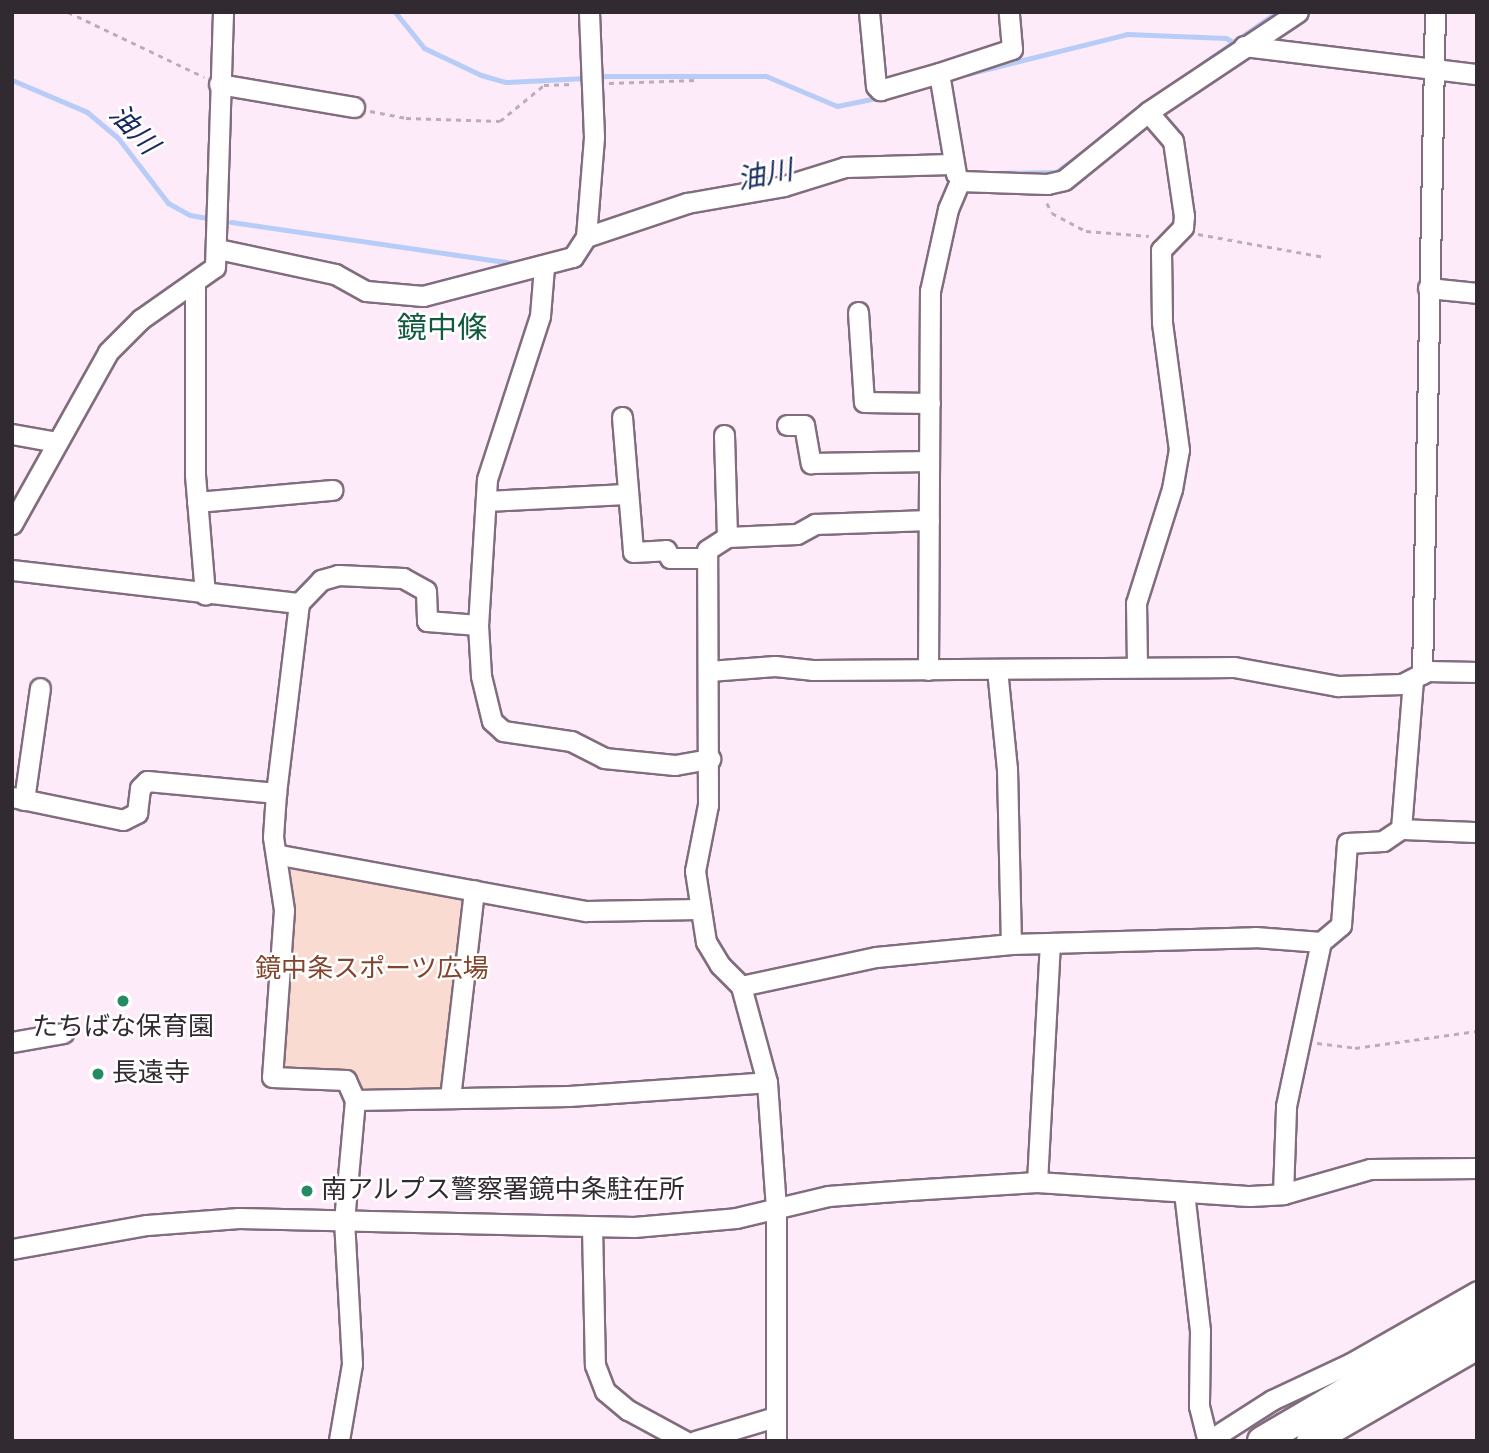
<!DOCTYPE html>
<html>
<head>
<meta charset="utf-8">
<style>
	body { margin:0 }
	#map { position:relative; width:1489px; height:1453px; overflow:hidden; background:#feebfa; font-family:"Alegreya Sans","Noto Sans JP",sans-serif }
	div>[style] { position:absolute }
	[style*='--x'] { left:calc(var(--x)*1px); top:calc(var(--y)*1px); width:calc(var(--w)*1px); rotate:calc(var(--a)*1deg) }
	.green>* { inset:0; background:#fadbd1 }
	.stream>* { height:5px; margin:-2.5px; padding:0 2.5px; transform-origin:2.5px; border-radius:2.5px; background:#b7ccf7 }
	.path>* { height:2.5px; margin-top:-1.25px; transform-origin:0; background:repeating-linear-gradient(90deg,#bbacb8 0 5px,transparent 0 10px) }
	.roads { filter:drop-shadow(2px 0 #816d7d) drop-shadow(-2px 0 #816d7d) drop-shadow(0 2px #816d7d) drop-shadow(0 -2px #816d7d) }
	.minor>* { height:19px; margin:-9.5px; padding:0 9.5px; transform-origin:9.5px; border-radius:9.5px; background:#fff }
	.highway>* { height:28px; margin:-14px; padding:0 14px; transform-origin:14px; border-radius:14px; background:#fff }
	.dots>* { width:19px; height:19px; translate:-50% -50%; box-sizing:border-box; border:4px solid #fff; border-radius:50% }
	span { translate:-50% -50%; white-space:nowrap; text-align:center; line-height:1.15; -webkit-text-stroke:5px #fff; paint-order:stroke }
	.park-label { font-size:26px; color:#83432c }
	.poi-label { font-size:26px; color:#322a31 }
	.left { translate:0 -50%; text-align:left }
	.water-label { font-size:28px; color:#162a5d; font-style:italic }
	.quarter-label { font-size:30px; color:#13593f }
	.frame { position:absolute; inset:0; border:14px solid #322a31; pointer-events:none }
</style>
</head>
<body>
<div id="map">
	<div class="green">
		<div style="clip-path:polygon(289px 857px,474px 890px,450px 1098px,355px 1100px,346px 1080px,272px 1077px)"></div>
	</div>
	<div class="stream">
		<div style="--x:395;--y:12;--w:46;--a:51.1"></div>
		<div style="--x:424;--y:48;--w:63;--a:25.3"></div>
		<div style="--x:481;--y:75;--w:26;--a:16"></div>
		<div style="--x:506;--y:82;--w:80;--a:-2.9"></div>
		<div style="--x:1202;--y:64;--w:91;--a:-34.7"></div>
		<div style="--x:967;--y:74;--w:165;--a:-14"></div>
		<div style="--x:1127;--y:34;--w:99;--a:2.3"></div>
		<div style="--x:1226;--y:38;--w:8;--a:30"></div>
		<div style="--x:604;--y:76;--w:162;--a:0"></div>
		<div style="--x:766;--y:76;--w:77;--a:22.9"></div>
		<div style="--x:837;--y:106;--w:45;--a:-11.6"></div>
		<div style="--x:12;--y:80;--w:82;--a:23.1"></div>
		<div style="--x:87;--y:112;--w:40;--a:40"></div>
		<div style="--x:118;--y:138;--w:82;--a:52.4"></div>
		<div style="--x:168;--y:203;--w:25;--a:29"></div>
		<div style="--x:190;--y:215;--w:23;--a:10"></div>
		<div style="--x:996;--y:173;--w:60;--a:-1"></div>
		<div style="--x:1056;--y:172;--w:32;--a:-36"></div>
		<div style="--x:751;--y:201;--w:36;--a:-10"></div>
		<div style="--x:231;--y:222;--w:283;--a:8.3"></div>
	</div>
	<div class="path">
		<div style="--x:68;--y:12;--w:151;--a:25.5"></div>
		<div style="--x:609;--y:83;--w:87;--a:-2"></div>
		<div style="--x:370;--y:111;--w:37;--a:11"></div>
		<div style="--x:406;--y:118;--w:94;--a:1.8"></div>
		<div style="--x:500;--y:121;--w:57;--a:-39.3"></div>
		<div style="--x:544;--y:85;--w:30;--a:-2"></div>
		<div style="--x:1047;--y:203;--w:11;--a:63"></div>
		<div style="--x:1052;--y:213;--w:38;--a:28"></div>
		<div style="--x:1086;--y:231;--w:63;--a:4.5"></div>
		<div style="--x:1198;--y:234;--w:129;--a:10.3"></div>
		<div style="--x:1317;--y:1043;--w:38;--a:7"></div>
		<div style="--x:1355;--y:1048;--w:123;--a:-7.9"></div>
	</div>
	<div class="roads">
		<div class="minor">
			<div style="--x:869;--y:12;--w:74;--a:84.6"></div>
			<div style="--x:876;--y:86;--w:6;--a:45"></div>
			<div style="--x:880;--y:90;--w:61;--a:-16.1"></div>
			<div style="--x:1244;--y:46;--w:235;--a:6.9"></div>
			<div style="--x:219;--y:84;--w:137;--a:9.7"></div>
			<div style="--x:956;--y:174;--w:102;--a:-99.6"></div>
			<div style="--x:939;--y:73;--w:77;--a:-18.2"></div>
			<div style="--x:1012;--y:49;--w:37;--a:-95"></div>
			<div style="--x:960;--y:181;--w:87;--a:2"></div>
			<div style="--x:1047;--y:184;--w:17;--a:-13"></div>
			<div style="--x:1064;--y:180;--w:108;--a:-39"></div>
			<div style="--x:1148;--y:112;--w:180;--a:-33.7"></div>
			<div style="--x:586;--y:237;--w:107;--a:-18.6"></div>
			<div style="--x:687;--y:203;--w:98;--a:-9.9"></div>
			<div style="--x:784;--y:186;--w:64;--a:-17.3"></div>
			<div style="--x:845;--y:167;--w:106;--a:-1.6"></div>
			<div style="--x:218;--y:249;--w:120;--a:12.1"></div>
			<div style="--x:335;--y:274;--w:35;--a:29"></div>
			<div style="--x:366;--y:291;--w:57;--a:5"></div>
			<div style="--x:423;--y:296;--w:155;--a:-14.6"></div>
			<div style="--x:573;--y:257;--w:24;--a:-57"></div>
			<div style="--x:586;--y:237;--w:100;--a:-85.4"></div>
			<div style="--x:594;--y:137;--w:125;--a:-92.3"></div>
			<div style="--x:544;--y:267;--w:49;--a:94.7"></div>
			<div style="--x:540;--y:316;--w:171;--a:108"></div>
			<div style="--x:487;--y:479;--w:146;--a:93.5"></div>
			<div style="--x:478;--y:625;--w:51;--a:86.6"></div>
			<div style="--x:481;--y:676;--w:46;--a:76.3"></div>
			<div style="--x:492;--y:721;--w:15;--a:42"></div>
			<div style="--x:503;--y:731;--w:69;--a:8.4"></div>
			<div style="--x:571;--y:741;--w:37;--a:27"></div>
			<div style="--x:604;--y:758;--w:71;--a:5.6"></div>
			<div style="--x:675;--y:765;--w:36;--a:-10"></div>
			<div style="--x:195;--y:285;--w:190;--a:90"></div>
			<div style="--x:195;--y:475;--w:120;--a:85.2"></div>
			<div style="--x:1428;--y:288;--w:49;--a:5.8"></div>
			<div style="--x:858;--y:312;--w:90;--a:86.2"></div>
			<div style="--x:864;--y:402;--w:66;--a:0.9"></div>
			<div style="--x:622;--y:417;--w:135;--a:85.3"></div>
			<div style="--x:633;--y:552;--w:33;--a:-3"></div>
			<div style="--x:666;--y:550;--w:9;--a:63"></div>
			<div style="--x:670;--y:558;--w:37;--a:0"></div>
			<div style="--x:787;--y:425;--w:17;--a:0"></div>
			<div style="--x:804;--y:425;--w:39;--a:80"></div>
			<div style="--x:811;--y:463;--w:118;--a:-1"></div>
			<div style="--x:12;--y:434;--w:46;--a:10.1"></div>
			<div style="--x:724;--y:435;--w:102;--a:88.3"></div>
			<div style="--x:486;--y:501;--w:140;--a:-2.9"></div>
			<div style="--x:197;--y:502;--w:136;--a:-5.1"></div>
			<div style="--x:12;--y:524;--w:197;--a:-60.8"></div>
			<div style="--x:108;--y:352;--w:47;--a:-45"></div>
			<div style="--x:141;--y:319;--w:90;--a:-35.1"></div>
			<div style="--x:215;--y:267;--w:255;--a:-88.2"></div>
			<div style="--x:12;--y:570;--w:289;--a:6.6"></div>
			<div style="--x:299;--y:603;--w:191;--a:96.9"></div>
			<div style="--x:276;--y:793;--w:44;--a:93.9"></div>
			<div style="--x:273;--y:837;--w:74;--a:81.4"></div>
			<div style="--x:284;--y:910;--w:167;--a:94.1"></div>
			<div style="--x:272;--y:1077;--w:74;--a:2.3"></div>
			<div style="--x:346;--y:1080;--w:22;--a:66"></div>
			<div style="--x:355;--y:1100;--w:121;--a:95.2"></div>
			<div style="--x:344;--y:1220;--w:144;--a:86.8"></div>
			<div style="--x:352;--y:1364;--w:77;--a:99.7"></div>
			<div style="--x:299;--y:603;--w:32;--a:-46"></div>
			<div style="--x:321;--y:580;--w:18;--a:-16"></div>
			<div style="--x:338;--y:575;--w:65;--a:2.6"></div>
			<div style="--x:403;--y:578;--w:26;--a:29"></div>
			<div style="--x:426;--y:591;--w:30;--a:88"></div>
			<div style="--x:427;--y:621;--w:51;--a:4.5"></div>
			<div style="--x:1137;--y:665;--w:62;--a:-90.9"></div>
			<div style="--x:1136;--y:603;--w:120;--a:-72.5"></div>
			<div style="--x:1172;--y:489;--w:40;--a:-80"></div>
			<div style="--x:1179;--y:450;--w:129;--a:-97.6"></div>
			<div style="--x:1162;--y:322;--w:72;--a:-90.8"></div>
			<div style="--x:1161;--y:250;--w:32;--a:-46"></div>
			<div style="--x:1183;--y:227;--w:11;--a:-85"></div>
			<div style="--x:1184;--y:216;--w:76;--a:-98.3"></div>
			<div style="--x:1173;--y:141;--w:38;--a:-131"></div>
			<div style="--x:997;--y:669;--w:100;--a:84.3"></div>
			<div style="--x:1007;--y:769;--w:175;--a:88.7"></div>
			<div style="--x:928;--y:670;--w:379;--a:-89.7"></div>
			<div style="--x:930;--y:291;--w:84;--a:-77.6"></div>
			<div style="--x:948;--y:209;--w:30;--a:-67"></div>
			<div style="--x:709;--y:671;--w:66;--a:-4.3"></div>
			<div style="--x:775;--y:666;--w:37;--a:6"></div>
			<div style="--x:812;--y:670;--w:422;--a:-0.4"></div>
			<div style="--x:1234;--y:667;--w:106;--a:10.4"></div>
			<div style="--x:1338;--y:686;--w:64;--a:-1.8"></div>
			<div style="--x:1402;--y:684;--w:28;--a:-27"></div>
			<div style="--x:1427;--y:671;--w:50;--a:1.1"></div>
			<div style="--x:1422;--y:674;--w:662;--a:-88.88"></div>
			<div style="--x:12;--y:797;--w:113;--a:11.7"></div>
			<div style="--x:123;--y:820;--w:16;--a:-27"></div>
			<div style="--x:137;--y:813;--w:25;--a:-83"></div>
			<div style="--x:140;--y:788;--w:10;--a:-45"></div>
			<div style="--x:147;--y:781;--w:130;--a:5.3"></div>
			<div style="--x:24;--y:800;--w:113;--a:-81.9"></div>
			<div style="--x:1401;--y:829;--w:76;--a:2.3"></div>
			<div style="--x:280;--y:855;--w:311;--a:10.4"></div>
			<div style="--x:586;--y:911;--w:113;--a:-1"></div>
			<div style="--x:741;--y:986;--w:138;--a:-12.1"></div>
			<div style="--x:876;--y:957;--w:136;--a:-5.5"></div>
			<div style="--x:1011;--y:944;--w:244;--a:-1.6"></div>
			<div style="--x:1255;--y:937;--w:66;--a:4.3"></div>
			<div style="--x:12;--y:1042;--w:52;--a:-10"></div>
			<div style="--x:450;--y:1098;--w:209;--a:-83.4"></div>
			<div style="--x:355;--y:1100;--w:214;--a:-1.1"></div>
			<div style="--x:569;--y:1096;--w:198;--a:-4"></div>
			<div style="--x:1037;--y:1182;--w:238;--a:-86.9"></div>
			<div style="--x:1184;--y:1192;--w:140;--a:83.4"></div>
			<div style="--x:1200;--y:1331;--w:75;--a:90.8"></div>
			<div style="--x:1199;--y:1406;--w:36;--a:76"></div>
			<div style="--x:1283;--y:1194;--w:88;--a:-88"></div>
			<div style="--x:1286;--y:1106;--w:168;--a:-78"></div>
			<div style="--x:1321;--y:942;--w:26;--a:-40"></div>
			<div style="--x:1341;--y:925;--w:82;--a:-85.8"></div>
			<div style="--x:1347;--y:843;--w:36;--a:-3"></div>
			<div style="--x:1383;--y:841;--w:22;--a:-34"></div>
			<div style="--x:1401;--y:829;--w:149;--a:-85.4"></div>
			<div style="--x:592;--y:1226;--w:139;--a:88.8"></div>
			<div style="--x:595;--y:1365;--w:28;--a:69"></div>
			<div style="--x:605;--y:1391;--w:30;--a:40"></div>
			<div style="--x:628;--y:1410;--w:65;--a:28.5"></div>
			<div style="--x:12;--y:1249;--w:137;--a:-10.1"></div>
			<div style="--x:147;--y:1225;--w:92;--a:-4.4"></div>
			<div style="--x:239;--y:1218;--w:395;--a:1.3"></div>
			<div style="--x:634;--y:1227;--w:102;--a:-5"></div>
			<div style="--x:736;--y:1218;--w:95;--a:-13.4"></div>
			<div style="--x:828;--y:1196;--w:81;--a:-4.2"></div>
			<div style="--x:909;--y:1190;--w:128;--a:-3.6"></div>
			<div style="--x:1037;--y:1182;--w:213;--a:3.8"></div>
			<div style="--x:1250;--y:1196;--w:33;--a:-3"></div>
			<div style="--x:1283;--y:1194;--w:91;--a:-16"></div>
			<div style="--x:1370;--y:1169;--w:107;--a:-0.5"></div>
			<div style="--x:695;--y:1441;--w:84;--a:-16.7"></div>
			<div style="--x:776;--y:1441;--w:233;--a:-90"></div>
			<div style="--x:776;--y:1208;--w:126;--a:-94.1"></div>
			<div style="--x:767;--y:1082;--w:99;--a:-105.2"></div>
			<div style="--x:741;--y:986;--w:30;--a:-135"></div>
			<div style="--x:720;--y:965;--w:27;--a:-121"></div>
			<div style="--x:706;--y:942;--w:72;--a:-98.8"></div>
			<div style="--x:695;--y:871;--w:67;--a:-78.9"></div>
			<div style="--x:708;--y:805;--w:255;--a:-90.2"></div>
			<div style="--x:707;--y:550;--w:24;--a:-33"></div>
			<div style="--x:727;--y:537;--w:70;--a:-2.5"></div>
			<div style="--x:797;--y:534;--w:21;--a:-29"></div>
			<div style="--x:815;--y:524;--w:114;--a:-2"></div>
			<div style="--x:1208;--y:1441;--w:76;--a:-32.6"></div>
			<div style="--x:1272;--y:1400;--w:87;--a:-25.1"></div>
			<div style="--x:1351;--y:1363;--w:145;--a:-29.7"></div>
		</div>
		<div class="highway">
			<div style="--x:1262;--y:1441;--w:249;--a:-30.4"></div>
			<div style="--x:1311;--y:1441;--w:192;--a:-30"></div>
		</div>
	</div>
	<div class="dots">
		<div style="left:123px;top:1001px;background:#268a65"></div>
		<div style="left:98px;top:1074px;background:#268a65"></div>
		<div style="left:307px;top:1191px;background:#268a65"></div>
	</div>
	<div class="park-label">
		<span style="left:372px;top:970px">鏡中条スポーツ広場</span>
	</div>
	<div class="poi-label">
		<span style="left:123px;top:1028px">たちばな保育園</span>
		<span class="left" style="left:112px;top:1074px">長遠寺</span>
		<span class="left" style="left:321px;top:1191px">南アルプス警察署鏡中条駐在所</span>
	</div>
	<div class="water-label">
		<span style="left:133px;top:130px;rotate:47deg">油川</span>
		<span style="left:765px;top:176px;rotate:-11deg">油川</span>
	</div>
	<div class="quarter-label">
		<span style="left:442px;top:329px">鏡中條</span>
	</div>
	<div class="frame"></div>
</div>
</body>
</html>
